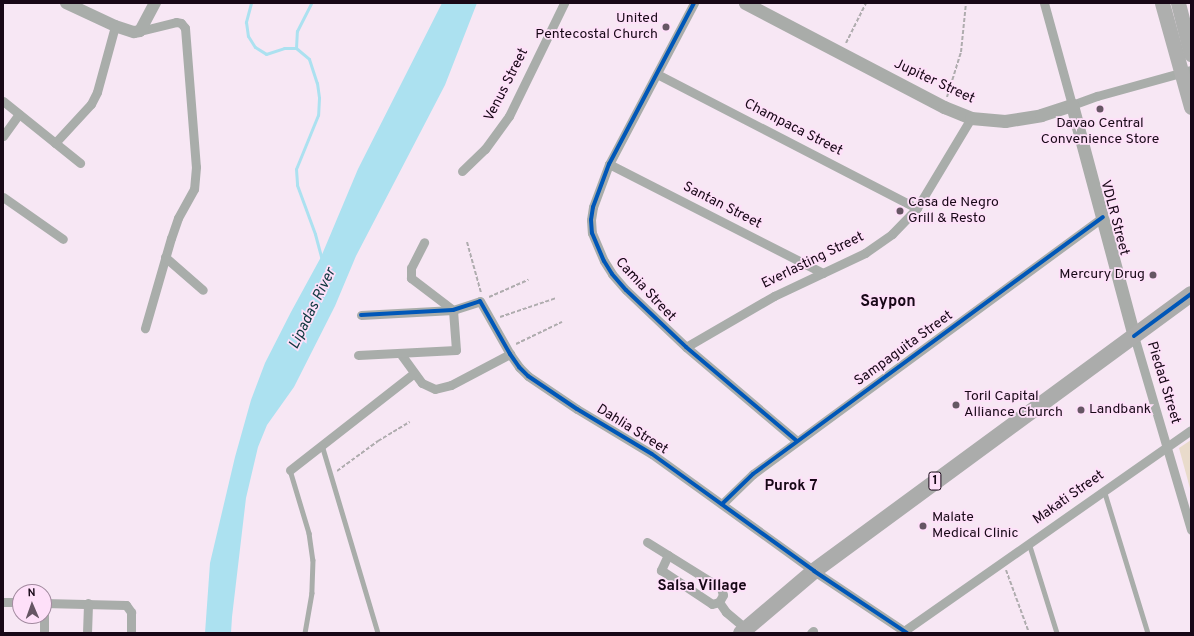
<!DOCTYPE html>
<html>
<head>
<meta charset="utf-8">
<style>
	body { margin:0 }
	#map { position:relative; width:1194px; height:636px; overflow:hidden; background:#f7e7f4; font-family:Overpass,sans-serif }
	div>[style] { position:absolute }
	[style*='--x'] { left:calc(var(--x)*1px); top:calc(var(--y)*1px); width:calc(var(--w)*1px); rotate:calc(var(--a)*1deg) }
	.green>* { inset:0; background:#e9dbcb }
	.water>* { inset:0; background:#ace1f0 }
	.stream>* { height:3px; margin:-1.5px; padding:0 1.5px; transform-origin:1.5px; border-radius:1.5px; background:#ace1f0 }
	.path>* { height:2px; margin-top:-1px; transform-origin:0; background:repeating-linear-gradient(90deg,#afacae 0 4px,transparent 0 6px) }
	.service>* { height:4.5px; margin:-2.25px; padding:0 2.25px; transform-origin:2.25px; border-radius:2.25px; background:#a9adaa }
	.minor>* { height:9px; margin:-4.5px; padding:0 4.5px; transform-origin:4.5px; border-radius:4.5px; background:#a9adaa }
	.tertiary>* { height:12px; margin:-6px; padding:0 6px; transform-origin:6px; border-radius:6px; background:#a9adaa }
	.secondary>* { height:13px; margin:-6.5px; padding:0 6.5px; transform-origin:6.5px; border-radius:6.5px; background:#a9aca9 }
	.primary>* { height:15px; margin:-7.5px; padding:0 7.5px; transform-origin:7.5px; border-radius:7.5px; background:#aeafae }
	.trunk>* { height:16px; margin:-8px; padding:0 8px; transform-origin:8px; border-radius:8px; background:#abacab }
	.cycleway>* { height:4px; margin:-2px; padding:0 2px; transform-origin:2px; border-radius:2px; background:#0057b8 }
	.dots>* { width:11px; height:11px; translate:-50% -50%; box-sizing:border-box; border:2px solid #fee0f9; border-radius:50% }
	span { translate:-50% -50%; white-space:nowrap; text-align:center; line-height:1.15; -webkit-text-stroke:3.5px #fee0f9; paint-order:stroke }
	.shield-label span { padding:1px 3px; background:#fee0f9; border:1px solid; border-radius:3px; -webkit-text-stroke-width:0 }
	.shield-label { font-size:13px; color:#180817; font-weight:700 }
	.poi-label { font-size:14px; color:#180817 }
	.right { translate:-100% -50%; text-align:right }
	.left { translate:0 -50%; text-align:left }
	.street-label { font-size:14px; color:#180817 }
	.water-label { font-size:15px; color:#0e373e; font-style:italic }
	.neighbourhood-label { font-size:15px; color:#180817; font-weight:700 }
	.quarter-label { font-size:16px; color:#180817; font-weight:700 }
	.frame { position:absolute; inset:0; border:4px solid #180817; pointer-events:none }
	.north { position:absolute; left:12px; top:584px; width:40px; height:40px; box-sizing:border-box; background:#fee0f9; border:1px solid #a28a9f; border-radius:50%; rotate:358deg; font-size:11px; font-weight:700; line-height:16px; text-align:center; color:#180817 }
	.north::after { content:''; display:block; margin:auto; width:14px; height:18px; background:#665664; clip-path:polygon(50% 0,100% 100%,50% 72%,0 100%) }
</style>
</head>
<body>
<div id="map">
	<div class="green">
		<div style="clip-path:polygon(1191px 440px,1191px 492px,1179px 448px)"></div>
	</div>
	<div class="water">
		<div style="clip-path:polygon(442px 3px,477px 3px,445px 85px,356px 256px,335px 306px,294px 387px,267px 425px,258px 447px,246px 498px,232px 617px,231px 633px,205px 633px,210px 563px,235px 457px,251px 400px,265px 363px,291px 312px,321px 257px,358px 169px)"></div>
	</div>
	<div class="stream">
		<div style="--x:251;--y:3;--w:20;--a:105"></div>
		<div style="--x:246;--y:22;--w:14;--a:82"></div>
		<div style="--x:248;--y:36;--w:13;--a:58"></div>
		<div style="--x:255;--y:47;--w:13;--a:32"></div>
		<div style="--x:266;--y:54;--w:19;--a:-18"></div>
		<div style="--x:284;--y:48;--w:12;--a:0"></div>
		<div style="--x:296;--y:48;--w:17;--a:40"></div>
		<div style="--x:309;--y:59;--w:25;--a:72"></div>
		<div style="--x:317;--y:83;--w:15;--a:82"></div>
		<div style="--x:319;--y:98;--w:17;--a:93"></div>
		<div style="--x:318;--y:115;--w:58;--a:112.2"></div>
		<div style="--x:296;--y:169;--w:16;--a:86"></div>
		<div style="--x:297;--y:185;--w:52;--a:69.8"></div>
		<div style="--x:315;--y:234;--w:27;--a:75"></div>
		<div style="--x:296;--y:48;--w:17;--a:-87"></div>
		<div style="--x:297;--y:31;--w:31;--a:-63"></div>
	</div>
	<div class="path">
		<div style="--x:846;--y:43;--w:45;--a:-63.4"></div>
		<div style="--x:947;--y:97;--w:47;--a:-72.7"></div>
		<div style="--x:961;--y:52;--w:49;--a:-84.2"></div>
		<div style="--x:467;--y:242;--w:53;--a:74.6"></div>
		<div style="--x:489;--y:297;--w:43;--a:-23.6"></div>
		<div style="--x:500;--y:317;--w:59;--a:-18.7"></div>
		<div style="--x:516;--y:344;--w:51;--a:-25.6"></div>
		<div style="--x:337;--y:471;--w:51;--a:-36.2"></div>
		<div style="--x:378;--y:441;--w:37;--a:-31"></div>
		<div style="--x:1006;--y:570;--w:67;--a:69.9"></div>
	</div>
	<div class="service">
		<div style="--x:322;--y:445;--w:196;--a:73.4"></div>
		<div style="--x:290;--y:470;--w:66;--a:73.2"></div>
		<div style="--x:309;--y:533;--w:27;--a:82"></div>
		<div style="--x:313;--y:560;--w:33;--a:92"></div>
		<div style="--x:312;--y:593;--w:41;--a:99.9"></div>
		<div style="--x:1104;--y:490;--w:150;--a:72.9"></div>
		<div style="--x:1029;--y:543;--w:94;--a:72.7"></div>
	</div>
	<div class="minor">
		<div style="--x:694;--y:3;--w:182;--a:117.8"></div>
		<div style="--x:609;--y:164;--w:46;--a:110.4"></div>
		<div style="--x:593;--y:207;--w:13;--a:99"></div>
		<div style="--x:591;--y:220;--w:13;--a:86"></div>
		<div style="--x:592;--y:233;--w:30;--a:67"></div>
		<div style="--x:604;--y:261;--w:15;--a:58"></div>
		<div style="--x:612;--y:274;--w:21;--a:49"></div>
		<div style="--x:626;--y:290;--w:83;--a:43.5"></div>
		<div style="--x:686;--y:347;--w:145;--a:40.3"></div>
		<div style="--x:1044;--y:3;--w:106;--a:74.6"></div>
		<div style="--x:1072;--y:105;--w:27;--a:-20"></div>
		<div style="--x:1097;--y:96;--w:98;--a:-15.5"></div>
		<div style="--x:140;--y:31;--w:37;--a:-14"></div>
		<div style="--x:176;--y:22;--w:5;--a:11"></div>
		<div style="--x:181;--y:23;--w:6;--a:51"></div>
		<div style="--x:185;--y:28;--w:139;--a:85.5"></div>
		<div style="--x:196;--y:167;--w:22;--a:95"></div>
		<div style="--x:194;--y:189;--w:33;--a:119"></div>
		<div style="--x:178;--y:218;--w:21;--a:109"></div>
		<div style="--x:171;--y:238;--w:94;--a:106.1"></div>
		<div style="--x:657;--y:74;--w:292;--a:27.3"></div>
		<div style="--x:3;--y:101;--w:99;--a:38.8"></div>
		<div style="--x:3;--y:136;--w:27;--a:-54"></div>
		<div style="--x:55;--y:143;--w:53;--a:-47.3"></div>
		<div style="--x:91;--y:104;--w:13;--a:-63"></div>
		<div style="--x:97;--y:92;--w:68;--a:-74.7"></div>
		<div style="--x:609;--y:164;--w:240;--a:27"></div>
		<div style="--x:462;--y:171;--w:32;--a:-44"></div>
		<div style="--x:485;--y:149;--w:41;--a:-54"></div>
		<div style="--x:509;--y:116;--w:126;--a:-64"></div>
		<div style="--x:3;--y:197;--w:73;--a:35"></div>
		<div style="--x:165;--y:257;--w:50;--a:41"></div>
		<div style="--x:361;--y:315;--w:92;--a:-3.1"></div>
		<div style="--x:453;--y:310;--w:28;--a:-18"></div>
		<div style="--x:480;--y:301;--w:61;--a:60.5"></div>
		<div style="--x:510;--y:354;--w:16;--a:55"></div>
		<div style="--x:519;--y:367;--w:13;--a:45"></div>
		<div style="--x:528;--y:376;--w:59;--a:34"></div>
		<div style="--x:577;--y:409;--w:87;--a:31"></div>
		<div style="--x:652;--y:454;--w:200;--a:35.8"></div>
		<div style="--x:814;--y:571;--w:112;--a:33.7"></div>
		<div style="--x:1134;--y:336;--w:202;--a:73.6"></div>
		<div style="--x:686;--y:347;--w:102;--a:-30.1"></div>
		<div style="--x:774;--y:296;--w:101;--a:-25.3"></div>
		<div style="--x:865;--y:253;--w:33;--a:-35"></div>
		<div style="--x:892;--y:234;--w:36;--a:-46"></div>
		<div style="--x:917;--y:208;--w:105;--a:-59"></div>
		<div style="--x:400;--y:353;--w:37;--a:54"></div>
		<div style="--x:422;--y:383;--w:14;--a:25"></div>
		<div style="--x:435;--y:389;--w:16;--a:-14"></div>
		<div style="--x:451;--y:385;--w:67;--a:-27.7"></div>
		<div style="--x:358;--y:355;--w:98;--a:-2.9"></div>
		<div style="--x:456;--y:350;--w:40;--a:-94.3"></div>
		<div style="--x:453;--y:310;--w:53;--a:-142.7"></div>
		<div style="--x:411;--y:278;--w:10;--a:-90"></div>
		<div style="--x:411;--y:268;--w:29;--a:-63"></div>
		<div style="--x:290;--y:470;--w:157;--a:-38"></div>
		<div style="--x:722;--y:504;--w:43;--a:-44.1"></div>
		<div style="--x:753;--y:474;--w:434;--a:-36.3"></div>
		<div style="--x:647;--y:542;--w:87;--a:31.9"></div>
		<div style="--x:721;--y:588;--w:7;--a:74"></div>
		<div style="--x:723;--y:595;--w:8;--a:120"></div>
		<div style="--x:719;--y:602;--w:12;--a:55"></div>
		<div style="--x:726;--y:612;--w:26;--a:40"></div>
		<div style="--x:668;--y:555;--w:17;--a:115"></div>
		<div style="--x:661;--y:570;--w:61;--a:33.7"></div>
		<div style="--x:712;--y:604;--w:7;--a:-16"></div>
		<div style="--x:3;--y:602;--w:17;--a:0"></div>
		<div style="--x:44;--y:603;--w:82;--a:1.4"></div>
		<div style="--x:126;--y:605;--w:9;--a:54"></div>
		<div style="--x:131;--y:612;--w:21;--a:90"></div>
		<div style="--x:44;--y:603;--w:30;--a:90"></div>
		<div style="--x:904;--y:631;--w:350;--a:-35"></div>
		<div style="--x:87;--y:633;--w:30;--a:-88"></div>
		<div style="--x:811;--y:633;--w:3;--a:-45"></div>
	</div>
	<div class="tertiary">
		<div style="--x:66;--y:3;--w:54;--a:25.1"></div>
		<div style="--x:115;--y:26;--w:20;--a:18"></div>
		<div style="--x:134;--y:32;--w:6;--a:-9"></div>
		<div style="--x:140;--y:31;--w:32;--a:-62"></div>
	</div>
	<div class="secondary">
		<div style="--x:745;--y:3;--w:225;--a:27.6"></div>
		<div style="--x:944;--y:107;--w:29;--a:22"></div>
		<div style="--x:971;--y:118;--w:34;--a:5"></div>
		<div style="--x:1005;--y:121;--w:36;--a:-9"></div>
		<div style="--x:1041;--y:115;--w:33;--a:-18"></div>
		<div style="--x:1072;--y:105;--w:239;--a:75"></div>
	</div>
	<div class="primary">
		<div style="--x:1162;--y:3;--w:108;--a:74.4"></div>
		<div style="--x:1178;--y:3;--w:53;--a:75.7"></div>
	</div>
	<div class="trunk">
		<div style="--x:741;--y:633;--w:96;--a:-40.3"></div>
		<div style="--x:814;--y:571;--w:468;--a:-36.3"></div>
	</div>
	<div class="cycleway">
		<div style="--x:694;--y:3;--w:182;--a:117.8"></div>
		<div style="--x:609;--y:164;--w:46;--a:110.4"></div>
		<div style="--x:593;--y:207;--w:13;--a:99"></div>
		<div style="--x:591;--y:220;--w:13;--a:86"></div>
		<div style="--x:592;--y:233;--w:30;--a:67"></div>
		<div style="--x:604;--y:261;--w:15;--a:58"></div>
		<div style="--x:612;--y:274;--w:21;--a:49"></div>
		<div style="--x:626;--y:290;--w:83;--a:43.5"></div>
		<div style="--x:686;--y:347;--w:145;--a:40.3"></div>
		<div style="--x:361;--y:315;--w:92;--a:-3.1"></div>
		<div style="--x:453;--y:310;--w:28;--a:-18"></div>
		<div style="--x:480;--y:301;--w:61;--a:60.5"></div>
		<div style="--x:510;--y:354;--w:16;--a:55"></div>
		<div style="--x:519;--y:367;--w:13;--a:45"></div>
		<div style="--x:528;--y:376;--w:59;--a:34"></div>
		<div style="--x:577;--y:409;--w:87;--a:31"></div>
		<div style="--x:652;--y:454;--w:200;--a:35.8"></div>
		<div style="--x:814;--y:571;--w:112;--a:33.7"></div>
		<div style="--x:1134;--y:336;--w:71;--a:-36.4"></div>
		<div style="--x:722;--y:504;--w:43;--a:-44.1"></div>
		<div style="--x:753;--y:474;--w:434;--a:-36.3"></div>
	</div>
	<div class="dots">
		<div style="left:666px;top:27px;background:#665664"></div>
		<div style="left:1100px;top:109px;background:#665664"></div>
		<div style="left:900px;top:211px;background:#665664"></div>
		<div style="left:1153px;top:275px;background:#665664"></div>
		<div style="left:956px;top:405px;background:#665664"></div>
		<div style="left:1081px;top:410px;background:#665664"></div>
		<div style="left:923px;top:526px;background:#665664"></div>
	</div>
	<div class="shield-label">
		<span style="left:935px;top:481px">1</span>
	</div>
	<div class="poi-label">
		<span class="right" style="left:658px;top:27px">United<br>Pentecostal Church</span>
		<span style="left:1100px;top:132px">Davao Central<br>Convenience Store</span>
		<span class="left" style="left:908px;top:211px">Casa de Negro<br>Grill &amp; Resto</span>
		<span class="right" style="left:1145px;top:275px">Mercury Drug</span>
		<span class="left" style="left:964px;top:405px">Toril Capital<br>Alliance Church</span>
		<span class="left" style="left:1089px;top:410px">Landbank</span>
		<span class="left" style="left:932px;top:526px">Malate<br>Medical Clinic</span>
	</div>
	<div class="street-label">
		<span style="left:934px;top:82px;rotate:25deg">Jupiter Street</span>
		<span style="left:507px;top:85px;rotate:-63deg">Venus Street</span>
		<span style="left:793px;top:128px;rotate:27deg">Champaca Street</span>
		<span style="left:722px;top:206px;rotate:27deg">Santan Street</span>
		<span style="left:1114px;top:218px;rotate:75deg">VDLR Street</span>
		<span style="left:813px;top:261px;rotate:-26deg">Everlasting Street</span>
		<span style="left:645px;top:290px;rotate:47deg">Camia Street</span>
		<span style="left:904px;top:349px;rotate:-36deg">Sampaguita Street</span>
		<span style="left:1163px;top:383px;rotate:73deg">Piedad Street</span>
		<span style="left:632px;top:430px;rotate:32deg">Dahlia Street</span>
		<span style="left:1069px;top:498px;rotate:-35deg">Makati Street</span>
	</div>
	<div class="water-label">
		<span style="left:313px;top:309px;rotate:-64deg">Lipadas River</span>
	</div>
	<div class="neighbourhood-label">
		<span style="left:791px;top:487px">Purok 7</span>
		<span style="left:702px;top:587px">Salsa Village</span>
	</div>
	<div class="quarter-label">
		<span style="left:888px;top:302px">Saypon</span>
	</div>
	<div class="frame"></div>
	<div class="north">N</div>
</div>
</body>
</html>
